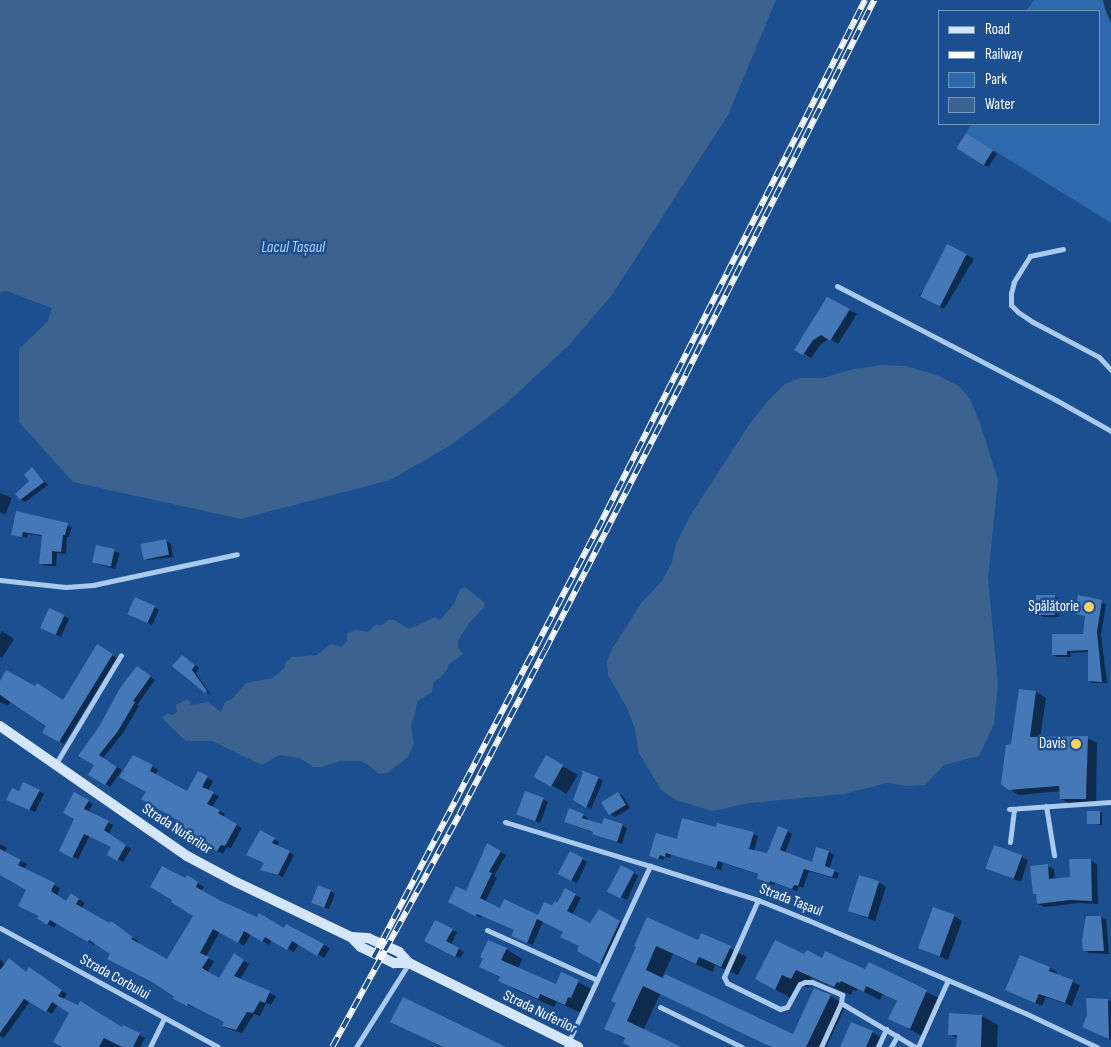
<!DOCTYPE html>
<html>
<head>
<meta charset="utf-8">
<style>
	body { margin:0 }
	#map { position:relative; width:1111px; height:1047px; overflow:hidden; background:#1b4f8f; font-family:"Sofia Sans Condensed",sans-serif }
	div>[style] { position:absolute }
	[style*='--x'] { left:calc(var(--x)*1px); top:calc(var(--y)*1px); width:calc(var(--w)*1px); rotate:calc(var(--a)*1deg) }
	.green>* { inset:0; background:#2e69ad }
	.water>* { inset:0; background:#3c6290 }
	.shadow>* { inset:0; background:#0007; transform-origin:0 0 }
	.building>* { inset:0; background:#4478b7; transform-origin:0 0 }
	.street>* { height:5px; margin:-2.5px; padding:0 2.5px; transform-origin:2.5px; border-radius:2.5px; background:#a9c9ee }
	.secondary>* { height:10px; margin:-5px; padding:0 5px; transform-origin:5px; border-radius:5px; background:#d6e6fa }
	.rail>* { height:5.5px; margin-top:-2.75px; transform-origin:0; background:repeating-linear-gradient(90deg,#1b4f8f 0 11px,#fff 0 22px); box-sizing:border-box; border-block:1px solid #fff }
	.dots>* { width:14px; height:14px; translate:-50% -50%; box-sizing:border-box; border:2px solid #1b4f8f; border-radius:50% }
	span { translate:-50% -50%; white-space:nowrap; text-align:center; line-height:1.15; -webkit-text-stroke:5px #1b4f8f; paint-order:stroke }
	.poi-label { font-size:15px; color:#fff }
	.right { translate:-100% -50%; text-align:right }
	.street-label { font-size:15px; color:#fff }
	.water-label { font-size:16px; color:#b5d3f5; font-style:italic }
	.legend { position:absolute; left:938px; top:10px; width:162px; height:115px; box-sizing:border-box; background:#1b4f8f; border:1px solid #7695bc; margin:0; padding:6px 9px; list-style:none; font-size:15px; color:#fff }
	.legend li { display:flex; align-items:center; gap:10px; height:25px }
	.legend b { width:25px; border:1px solid #7695bc }
</style>
</head>
<body>
<div id="map">
	<div class="green">
		<div style="clip-path:polygon(1034px 0,1111px 0,1111px 223px,966px 133px,971px 124px,1100px 124px,1100px 11px,1026px 11px)"></div>
	</div>
	<div class="water">
		<div style="clip-path:polygon(0 0,776px 0,728px 115px,612px 295px,569px 345px,507px 403px,451px 445px,390px 480px,241px 519px,73px 482px,19px 422px,19px 349px,48px 321px,52px 308px,6px 291px,0 293px)"></div>
		<div style="clip-path:polygon(882px 365px,906px 366px,939px 376px,959px 386px,970px 399px,980px 423px,998px 480px,988px 578px,998px 684px,994px 724px,979px 756px,944px 765px,925px 785px,907px 786px,887px 783px,844px 794px,750px 803px,712px 811px,676px 800px,661px 790px,639px 753px,635px 729px,627px 708px,608px 675px,607px 661px,612px 649px,642px 602px,662px 581px,672px 562px,676px 544px,690px 516px,749px 425px,766px 403px,785px 384px,800px 378px,822px 378px,854px 369px)"></div>
		<div style="clip-path:polygon(465px 587px,485px 603px,484px 607px,470px 622px,458px 640px,458px 648px,463px 654px,448px 665px,447px 670px,439px 679px,434px 681px,432px 692px,418px 701px,416px 706px,416px 710px,411px 726px,414px 744px,408px 757px,387px 773px,379px 774px,367px 764px,360px 761px,341px 761px,322px 767px,313px 767px,300px 758px,279px 755px,262px 765px,212px 741px,186px 741px,162px 718px,167px 714px,173px 715px,177px 712px,176px 705px,188px 699px,191px 705px,208px 702px,221px 712px,225px 702px,232px 699px,246px 683px,272px 678px,278px 674px,285px 667px,286px 662px,292px 657px,317px 655px,331px 644px,342px 647px,347px 641px,347px 633px,356px 630px,368px 632px,375px 625px,382px 625px,389px 620px,394px 620px,409px 629px,435px 617px,440px 620px,454px 604px,460px 589px)"></div>
	</div>
	<div class="shadow">
		<div style="clip-path:polygon(1103px 0,1111px 0,1111px 23px,1105px 9px)"></div>
		<div style="clip-path:polygon(971px 137px,997px 154px,988px 167px,983px 164px)"></div>
		<div style="clip-path:polygon(967px 255px,974px 259px,944px 309px,919px 295px)"></div>
		<div style="clip-path:polygon(849px 310px,857px 314px,838px 344px,830px 339px,821px 344px,811px 358px,795px 349px)"></div>
		<div style="clip-path:polygon(32px 469px,48px 485px,25px 502px,20px 499px,31px 482px)"></div>
		<div style="clip-path:polygon(0 493px,12px 498px,5px 515px,0 512px)"></div>
		<div style="clip-path:polygon(17px 513px,72px 527px,69px 537px,67px 537px,66px 554px,57px 553px,56px 566px,45px 566px,40px 563px,43px 536px,28px 534px,27px 538px,13px 534px)"></div>
		<div style="clip-path:polygon(166px 541px,171px 544px,173px 557px,148px 560px,143px 557px)"></div>
		<div style="clip-path:polygon(97px 547px,120px 553px,115px 569px,95px 563px)"></div>
		<div style="clip-path:polygon(1054px 596px,1059px 599px,1059px 617px,1043px 617px,1038px 614px)"></div>
		<div style="clip-path:polygon(1079px 597px,1106px 604px,1101px 635px,1107px 683px,1093px 683px,1089px 681px,1089px 652px,1071px 653px,1071px 657px,1057px 657px,1053px 655px,1084px 635px,1086px 617px,1077px 613px)"></div>
		<div style="clip-path:polygon(154px 607px,159px 610px,152px 625px,133px 617px)"></div>
		<div style="clip-path:polygon(64px 616px,69px 619px,61px 637px,46px 630px)"></div>
		<div style="clip-path:polygon(2px 631px,14px 639px,2px 658px,0 657px,0 635px)"></div>
		<div style="clip-path:polygon(97px 646px,117px 658px,64px 744px,44px 732px,48px 726px,11px 701px,8px 706px,0 702px,0 684px,63px 702px)"></div>
		<div style="clip-path:polygon(187px 659px,199px 668px,196px 673px,211px 695px,174px 666px)"></div>
		<div style="clip-path:polygon(142px 670px,155px 680px,137px 705px,139px 706px,123px 733px,103px 758px,122px 770px,110px 787px,90px 774px,96px 765px,80px 755px)"></div>
		<div style="clip-path:polygon(1036px 692px,1046px 698px,1040px 738px,1087px 738px,1097px 743px,1096px 804px,1071px 804px,1061px 799px,1061px 791px,1019px 795px,1009px 789px,1012px 746px)"></div>
		<div style="left:546px;top:756px;width:37px;height:22px;rotate:31deg"></div>
		<div style="clip-path:polygon(152px 766px,158px 770px,155px 775px,188px 793px,198px 772px,213px 781px,208px 791px,219px 796px,212px 807px,225px 814px,223px 817px,242px 828px,231px 848px,227px 847px,223px 854px,181px 831px,186px 824px,147px 791px,121px 776px)"></div>
		<div style="clip-path:polygon(598px 778px,603px 781px,591px 809px,575px 799px)"></div>
		<div style="clip-path:polygon(39px 791px,44px 794px,35px 812px,13px 802px,20px 792px)"></div>
		<div style="clip-path:polygon(618px 793px,623px 796px,630px 808px,615px 817px,610px 814px)"></div>
		<div style="clip-path:polygon(75px 794px,93px 804px,88px 812px,113px 825px,109px 834px,131px 849px,123px 862px,108px 854px,112px 847px,90px 835px,78px 859px,65px 853px,76px 819px)"></div>
		<div style="clip-path:polygon(543px 799px,548px 802px,540px 823px,522px 816px)"></div>
		<div style="clip-path:polygon(1100px 812px,1102px 813px,1102px 825px,1089px 823px)"></div>
		<div style="clip-path:polygon(583px 815px,588px 818px,587px 821px,602px 826px,622px 825px,627px 828px,622px 844px,570px 824px)"></div>
		<div style="clip-path:polygon(717px 829px,753px 834px,758px 836px,754px 851px,768px 855px,787px 831px,792px 834px,785px 853px,813px 863px,817px 849px,829px 852px,834px 855px,829px 869px,839px 873px,837px 879px,809px 871px,803px 888px,799px 886px,797px 891px,775px 883px,774px 885px,763px 882px,758px 879px,760px 875px,723px 863px,721px 870px,671px 854px,670px 858px,665px 857px,663px 860px,651px 855px,677px 840px)"></div>
		<div style="clip-path:polygon(260px 832px,279px 842px,277px 845px,294px 855px,283px 877px,262px 870px,266px 863px)"></div>
		<div style="clip-path:polygon(0 844px,7px 848px,4px 853px,27px 864px,24px 869px,60px 888px,57px 895px,67px 903px,78px 899px,85px 903px,81px 909px,109px 925px,117px 926px,138px 941px,137px 944px,167px 961px,195px 915px,185px 880px,193px 880px,204px 887px,201px 891px,221px 902px,285px 929px,287px 926px,330px 948px,324px 958px,299px 943px,294px 952px,272px 939px,269px 945px,251px 934px,244px 946px,220px 931px,206px 957px,214px 961px,208px 972px,219px 979px,240px 958px,249px 964px,240px 980px,276px 996px,271px 1005px,266px 1003px,260px 1016px,254px 1014px,242px 1033px,229px 1029px,223px 1026px,226px 1022px,195px 1006px,194px 1008px,181px 1002px,95px 943px,94px 945px,57px 923px,54px 928px,39px 918px,40px 916px,28px 889px,0 873px)"></div>
		<div style="clip-path:polygon(488px 845px,506px 855px,494px 876px,497px 878px,485px 902px,500px 910px,539px 916px,575px 895px,581px 898px,572px 915px,591px 925px,600px 911px,625px 925px,606px 966px,578px 950px,580px 946px,564px 932px,543px 921px,533px 945px,518px 939px,515px 930px,483px 916px,481px 918px,455px 905px,467px 893px)"></div>
		<div style="clip-path:polygon(1020px 856px,1028px 860px,1021px 882px,987px 868px)"></div>
		<div style="clip-path:polygon(582px 859px,587px 862px,577px 883px,565px 878px)"></div>
		<div style="clip-path:polygon(1090px 860px,1097px 864px,1098px 904px,1078px 903px,1045px 907px,1038px 904px,1037px 895px,1034px 893px,1047px 866px,1054px 869px,1055px 880px,1071px 878px)"></div>
		<div style="clip-path:polygon(634px 873px,638px 876px,627px 900px,615px 894px)"></div>
		<div style="clip-path:polygon(878px 882px,886px 887px,875px 921px,848px 911px)"></div>
		<div style="clip-path:polygon(331px 891px,335px 894px,329px 909px,318px 905px)"></div>
		<div style="clip-path:polygon(954px 916px,962px 921px,948px 960px,920px 948px)"></div>
		<div style="clip-path:polygon(1101px 917px,1106px 920px,1109px 954px,1089px 953px,1084px 950px)"></div>
		<div style="clip-path:polygon(452px 930px,457px 932px,451px 945px,464px 952px,460px 958px,430px 944px)"></div>
		<div style="clip-path:polygon(702px 934px,747px 957px,738px 975px,715px 965px,713px 972px,673px 954px,660px 982px,793px 1036px,830px 996px,846px 1005px,826px 1047px,771px 1047px,660px 994px,643px 1031px,678px 1047px,632px 1047px,626px 1040px,605px 1028px,617px 1003px,638px 947px,698px 942px)"></div>
		<div style="clip-path:polygon(506px 949px,522px 959px,518px 969px,556px 986px,562px 974px,595px 991px,588px 1006px,585px 1005px,581px 1013px,557px 1002px,554px 1007px,516px 990px,500px 981px,501px 978px,480px 967px)"></div>
		<div style="clip-path:polygon(805px 956px,866px 970px,869px 964px,943px 1000px,926px 1038px,890px 1019px,898px 1002px,883px 994px,880px 1000px,858px 989px,856px 991px,853px 990px,851px 995px,812px 978px,808px 988px,799px 983px,791px 998px,756px 979px)"></div>
		<div style="clip-path:polygon(1021px 956px,1050px 968px,1057px 972px,1056px 975px,1080px 985px,1072px 1006px,1046px 997px,1042px 1006px,1007px 990px)"></div>
		<div style="clip-path:polygon(0 959px,6px 965px,15px 963px,27px 973px,35px 972px,67px 994px,63px 1000px,145px 1038px,140px 1047px,64px 1047px,70px 1012px,58px 1005px,52px 1014px,30px 1001px,4px 1038px,0 1036px)"></div>
		<div style="clip-path:polygon(1108px 1000px,1111px 1002px,1111px 1040px,1091px 1030px)"></div>
		<div style="clip-path:polygon(982px 1016px,998px 1025px,997px 1047px,957px 1047px,958px 1039px,950px 1034px)"></div>
		<div style="clip-path:polygon(392px 1022px,503px 1047px,442px 1047px)"></div>
		<div style="clip-path:polygon(872px 1032px,880px 1037px,875px 1047px,842px 1047px)"></div>
	</div>
	<div class="building">
		<div style="left:966px;top:133px;width:32px;height:18px;rotate:32deg"></div>
		<div style="left:947px;top:244px;width:22px;height:59px;rotate:27deg"></div>
		<div style="clip-path:polygon(827px 297px,850px 309px,830px 341px,821px 335px,813px 340px,803px 355px,794px 350px)"></div>
		<div style="clip-path:polygon(32px 467px,44px 482px,20px 500px,15px 494px,29px 481px,24px 475px)"></div>
		<div style="clip-path:polygon(16px 511px,68px 523px,65px 535px,63px 535px,61px 552px,52px 551px,52px 564px,39px 564px,42px 535px,23px 532px,22px 537px,11px 535px)"></div>
		<div style="left:166px;top:539px;width:16px;height:26px;rotate:79deg"></div>
		<div style="left:96px;top:545px;width:19px;height:18px;rotate:12deg"></div>
		<div style="left:1036px;top:595px;width:19px;height:20px"></div>
		<div style="clip-path:polygon(1078px 595px,1102px 600px,1097px 632px,1102px 682px,1088px 681px,1088px 650px,1067px 651px,1067px 655px,1052px 655px,1052px 634px,1083px 634px,1085px 616px,1075px 614px)"></div>
		<div style="left:135px;top:597px;width:22px;height:19px;rotate:24deg"></div>
		<div style="left:49px;top:608px;width:17px;height:22px;rotate:24deg"></div>
		<div style="clip-path:polygon(97px 644px,113px 654px,59px 742px,42px 733px,46px 726px,0 695px,0 681px,6px 670px,35px 686px,37px 683px,63px 700px)"></div>
		<div style="clip-path:polygon(182px 655px,195px 665px,192px 670px,207px 691px,205px 693px,172px 666px)"></div>
		<div style="clip-path:polygon(137px 666px,151px 676px,133px 701px,135px 702px,118px 731px,99px 755px,117px 767px,105px 785px,88px 775px,94px 765px,78px 756px,99px 727px,120px 688px)"></div>
		<div style="clip-path:polygon(1019px 689px,1036px 691px,1030px 737px,1088px 736px,1086px 799px,1060px 799px,1059px 786px,1008px 790px,1001px 784px,1006px 745px,1011px 744px)"></div>
		<div style="clip-path:polygon(133px 755px,153px 765px,150px 771px,187px 791px,198px 771px,208px 776px,202px 787px,214px 792px,207px 804px,220px 810px,218px 813px,237px 824px,225px 846px,221px 845px,217px 851px,204px 845px,180px 832px,184px 824px,141px 799px,146px 792px,119px 777px)"></div>
		<div style="left:546px;top:755px;width:20px;height:25px;rotate:30deg"></div>
		<div style="clip-path:polygon(581px 770px,599px 777px,586px 808px,573px 800px,583px 773px)"></div>
		<div style="clip-path:polygon(23px 782px,40px 790px,29px 810px,6px 800px,12px 788px,19px 791px)"></div>
		<div style="left:525px;top:791px;width:20px;height:25px;rotate:20deg"></div>
		<div style="clip-path:polygon(74px 792px,89px 800px,84px 809px,109px 821px,104px 830px,126px 845px,117px 861px,107px 855px,111px 847px,84px 834px,72px 858px,59px 851px,74px 819px,63px 813px)"></div>
		<div style="left:618px;top:792px;width:15px;height:20px;rotate:58deg"></div>
		<div style="clip-path:polygon(569px 808px,584px 814px,582px 818px,602px 824px,604px 818px,623px 824px,617px 842px,592px 834px,593px 832px,564px 822px)"></div>
		<div style="left:1087px;top:811px;width:13px;height:13px"></div>
		<div style="clip-path:polygon(682px 818px,716px 827px,717px 823px,754px 832px,749px 849px,767px 853px,778px 826px,788px 830px,780px 850px,812px 862px,816px 847px,829px 851px,825px 866px,835px 870px,832px 877px,804px 869px,798px 886px,794px 885px,792px 889px,770px 881px,769px 883px,757px 879px,758px 874px,718px 861px,716px 868px,666px 853px,665px 857px,660px 855px,658px 859px,649px 856px,656px 833px,677px 839px)"></div>
		<div style="clip-path:polygon(260px 830px,275px 838px,272px 843px,290px 851px,278px 875px,260px 870px,264px 863px,246px 855px)"></div>
		<div style="clip-path:polygon(487px 843px,501px 851px,489px 872px,492px 873px,480px 898px,500px 908px,504px 899px,538px 915px,544px 902px,552px 905px,555px 901px,557px 903px,565px 888px,576px 894px,567px 911px,590px 923px,599px 909px,620px 921px,600px 964px,577px 951px,579px 946px,560px 937px,563px 932px,537px 919px,527px 943px,511px 936px,514px 930px,477px 914px,475px 916px,448px 902px,456px 886px,466px 891px)"></div>
		<div style="left:994px;top:845px;width:30px;height:25px;rotate:20deg"></div>
		<div style="clip-path:polygon(0 849px,21px 860px,18px 865px,55px 883px,51px 891px,66px 901px,71px 893px,79px 899px,76px 904px,109px 923px,111px 921px,133px 937px,131px 939px,167px 959px,193px 916px,171px 902px,172px 900px,150px 887px,162px 866px,185px 878px,187px 875px,198px 882px,196px 887px,221px 901px,257px 917px,259px 913px,284px 928px,286px 924px,324px 944px,317px 956px,292px 941px,287px 950px,265px 937px,262px 942px,244px 931px,238px 943px,213px 929px,200px 953px,209px 957px,202px 968px,219px 978px,234px 953px,244px 960px,234px 976px,270px 991px,265px 1003px,260px 1001px,253px 1013px,247px 1012px,236px 1030px,222px 1026px,224px 1022px,188px 1004px,187px 1006px,173px 999px,174px 997px,152px 982px,107px 959px,110px 954px,89px 940px,88px 942px,50px 920px,47px 925px,37px 918px,39px 916px,18px 906px,26px 890px,0 875px)"></div>
		<div style="left:570px;top:851px;width:15px;height:26px;rotate:28deg"></div>
		<div style="clip-path:polygon(1069px 859px,1091px 859px,1092px 901px,1070px 900px,1037px 904px,1036px 894px,1033px 894px,1030px 866px,1048px 864px,1049px 879px,1070px 877px)"></div>
		<div style="left:621px;top:865px;width:15px;height:30px;rotate:28deg"></div>
		<div style="left:859px;top:875px;width:21px;height:38px;rotate:17deg"></div>
		<div style="left:318px;top:885px;width:14px;height:19px;rotate:21deg"></div>
		<div style="left:933px;top:907px;width:23px;height:44px;rotate:20deg"></div>
		<div style="clip-path:polygon(1086px 916px,1101px 916px,1104px 951px,1083px 951px,1082px 940px)"></div>
		<div style="clip-path:polygon(647px 917px,698px 940px,701px 933px,731px 946px,721px 967px,699px 957px,696px 964px,656px 946px,646px 970px,663px 978px,665px 974px,793px 1034px,814px 988px,831px 995px,806px 1047px,771px 1047px,643px 986px,627px 1021px,681px 1047px,631px 1047px,623px 1043px,625px 1038px,604px 1029px,616px 1003px,611px 1001px,636px 947px,634px 946px)"></div>
		<div style="clip-path:polygon(435px 920px,453px 929px,446px 941px,459px 948px,455px 957px,424px 941px)"></div>
		<div style="clip-path:polygon(488px 940px,507px 948px,501px 960px,556px 984px,561px 972px,579px 980px,571px 998px,568px 997px,565px 1005px,540px 994px,538px 999px,498px 981px,500px 977px,479px 967px,483px 959px,480px 957px)"></div>
		<div style="clip-path:polygon(775px 940px,804px 954px,807px 950px,822px 958px,825px 951px,865px 969px,869px 962px,927px 990px,910px 1029px,888px 1019px,897px 1001px,866px 986px,864px 992px,841px 981px,840px 983px,837px 982px,834px 987px,796px 970px,791px 979px,782px 975px,775px 990px,755px 979px)"></div>
		<div style="clip-path:polygon(1020px 955px,1050px 967px,1049px 971px,1073px 980px,1065px 1003px,1039px 994px,1035px 1003px,1005px 990px)"></div>
		<div style="clip-path:polygon(9px 958px,26px 972px,29px 967px,62px 990px,58px 996px,78px 1005px,80px 1001px,122px 1027px,123px 1025px,140px 1033px,133px 1047px,122px 1047px,104px 1038px,99px 1047px,62px 1047px,53px 1042px,69px 1013px,52px 1002px,46px 1012px,24px 999px,0 1033px,0 970px)"></div>
		<div style="clip-path:polygon(403px 997px,506px 1047px,443px 1047px,390px 1022px)"></div>
		<div style="clip-path:polygon(1086px 998px,1108px 999px,1109px 1039px,1082px 1027px,1087px 1015px)"></div>
		<div style="clip-path:polygon(949px 1013px,982px 1015px,981px 1047px,956px 1047px,957px 1035px,948px 1035px)"></div>
		<div style="clip-path:polygon(851px 1022px,873px 1031px,866px 1047px,840px 1047px)"></div>
	</div>
	<div class="street">
		<div style="--x:1063;--y:249;--w:34;--a:168"></div>
		<div style="--x:1030;--y:256;--w:31;--a:122"></div>
		<div style="--x:1014;--y:282;--w:11;--a:105"></div>
		<div style="--x:1011;--y:293;--w:12;--a:90"></div>
		<div style="--x:1011;--y:305;--w:10;--a:45"></div>
		<div style="--x:1018;--y:312;--w:18;--a:34"></div>
		<div style="--x:1033;--y:322;--w:75;--a:27.9"></div>
		<div style="--x:1099;--y:357;--w:18;--a:47"></div>
		<div style="--x:837;--y:286;--w:247;--a:27.5"></div>
		<div style="--x:1056;--y:400;--w:63;--a:29.4"></div>
		<div style="--x:0;--y:580;--w:66;--a:6.1"></div>
		<div style="--x:66;--y:587;--w:27;--a:-4"></div>
		<div style="--x:93;--y:585;--w:147;--a:-12.1"></div>
		<div style="--x:55;--y:765;--w:128;--a:-59"></div>
		<div style="--x:1046;--y:806;--w:50;--a:80.7"></div>
		<div style="--x:1009;--y:809;--w:102;--a:-3.9"></div>
		<div style="--x:505;--y:822;--w:152;--a:16.9"></div>
		<div style="--x:1010;--y:842;--w:33;--a:-83"></div>
		<div style="--x:758;--y:900;--w:84;--a:113.8"></div>
		<div style="--x:724;--y:977;--w:7;--a:63"></div>
		<div style="--x:727;--y:983;--w:59;--a:26.1"></div>
		<div style="--x:780;--y:1009;--w:7;--a:-16"></div>
		<div style="--x:787;--y:1007;--w:26;--a:-61"></div>
		<div style="--x:800;--y:984;--w:5;--a:-22"></div>
		<div style="--x:805;--y:982;--w:7;--a:0"></div>
		<div style="--x:812;--y:982;--w:33;--a:23"></div>
		<div style="--x:842;--y:995;--w:8;--a:97"></div>
		<div style="--x:841;--y:1003;--w:48;--a:114.4"></div>
		<div style="--x:0;--y:928;--w:248;--a:28.6"></div>
		<div style="--x:487;--y:930;--w:121;--a:24.4"></div>
		<div style="--x:841;--y:1003;--w:86;--a:30.7"></div>
		<div style="--x:660;--y:1007;--w:91;--a:26"></div>
		<div style="--x:150;--y:1047;--w:32;--a:-64"></div>
		<div style="--x:356;--y:1047;--w:99;--a:-57.8"></div>
		<div style="--x:566;--y:1047;--w:200;--a:-65.1"></div>
		<div style="--x:650;--y:866;--w:113;--a:17.5"></div>
		<div style="--x:758;--y:900;--w:54;--a:21.8"></div>
		<div style="--x:808;--y:920;--w:236;--a:23.2"></div>
		<div style="--x:1025;--y:1013;--w:80;--a:25.3"></div>
		<div style="--x:878;--y:1047;--w:20;--a:-66"></div>
		<div style="--x:891;--y:1047;--w:13;--a:-61"></div>
		<div style="--x:918;--y:1047;--w:73;--a:-65.9"></div>
	</div>
	<div class="secondary">
		<div style="--x:0;--y:726;--w:228;--a:34.8"></div>
		<div style="--x:187;--y:856;--w:55;--a:28"></div>
		<div style="--x:236;--y:882;--w:127;--a:25.6"></div>
		<div style="--x:351;--y:937;--w:14;--a:45"></div>
		<div style="--x:361;--y:947;--w:37;--a:26"></div>
		<div style="--x:394;--y:963;--w:15;--a:0"></div>
		<div style="--x:351;--y:937;--w:17;--a:3"></div>
		<div style="--x:368;--y:938;--w:34;--a:24"></div>
		<div style="--x:399;--y:952;--w:15;--a:48"></div>
		<div style="--x:409;--y:963;--w:189;--a:26.4"></div>
	</div>
	<div class="rail">
		<div style="--x:373;--y:958;--w:483;--a:-62.4"></div>
		<div style="--x:597;--y:530;--w:594;--a:-63.18"></div>
		<div style="--x:332;--y:1047;--w:264;--a:-61.3"></div>
		<div style="--x:459;--y:815;--w:186;--a:-62.5"></div>
		<div style="--x:545;--y:650;--w:310;--a:-62.9"></div>
		<div style="--x:686;--y:374;--w:419;--a:-63.3"></div>
	</div>
	<div class="dots">
		<div style="left:1089px;top:607px;background:#ffd166"></div>
		<div style="left:1076px;top:744px;background:#ffd166"></div>
	</div>
	<div class="poi-label">
		<span class="right" style="left:1079px;top:607px">Spălătorie</span>
		<span class="right" style="left:1066px;top:744px">Davis</span>
	</div>
	<div class="street-label">
		<span style="left:177px;top:829px;rotate:33deg">Strada Nuferilor</span>
		<span style="left:791px;top:900px;rotate:21deg">Strada Tașaul</span>
		<span style="left:115px;top:977px;rotate:29deg">Strada Corbului</span>
		<span style="left:540px;top:1012px;rotate:26deg">Strada Nuferilor</span>
	</div>
	<div class="water-label">
		<span style="left:293px;top:248px">Lacul Tașaul</span>
	</div>
	<ul class="legend">
	<li><b style="height:6px;background:#d6e6fa"></b>Road</li>
	<li><b style="height:6px;background:#fff"></b>Railway</li>
	<li><b style="height:14px;background:#2e69ad"></b>Park</li>
	<li><b style="height:14px;background:#3c6290"></b>Water</li>
	</ul>
</div>
</body>
</html>
